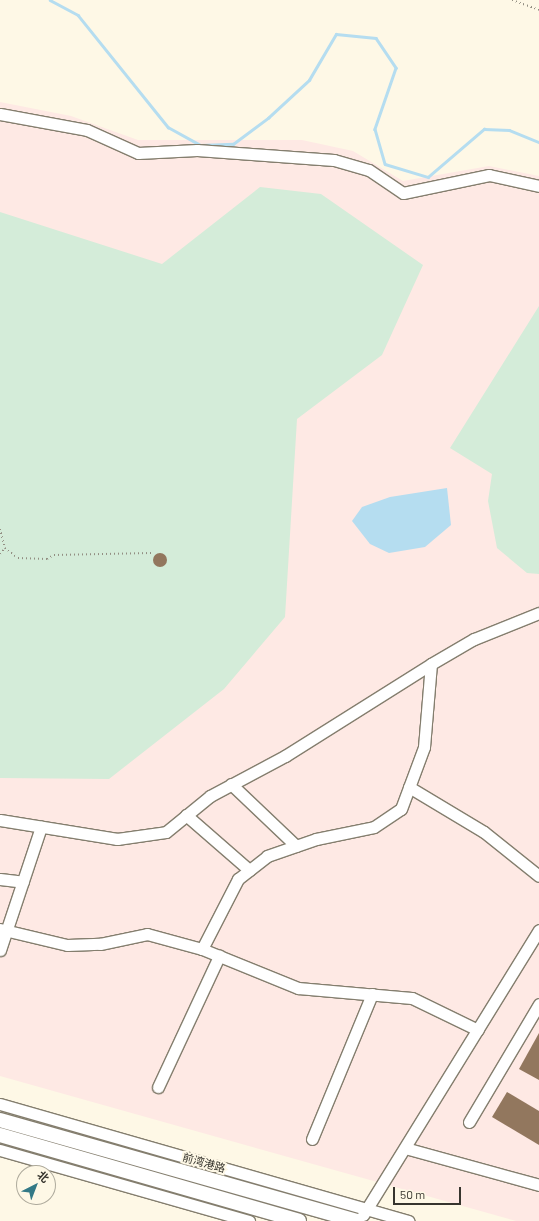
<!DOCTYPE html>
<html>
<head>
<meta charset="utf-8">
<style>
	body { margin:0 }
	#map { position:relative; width:539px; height:1221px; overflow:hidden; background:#fef8e6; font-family:Barlow,"Noto Sans SC",sans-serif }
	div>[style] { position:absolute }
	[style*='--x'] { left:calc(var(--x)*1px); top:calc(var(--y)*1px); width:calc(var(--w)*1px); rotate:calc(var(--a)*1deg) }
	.education>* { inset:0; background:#fee9e4 }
	.green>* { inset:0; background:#d4ecd9 }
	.water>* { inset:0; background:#b5ddf0 }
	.stream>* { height:2.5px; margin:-1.25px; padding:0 1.25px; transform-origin:1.25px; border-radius:1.25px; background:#b5ddf0 }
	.building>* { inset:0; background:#92775e }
	.round { border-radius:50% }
	.path>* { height:1.5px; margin-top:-0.75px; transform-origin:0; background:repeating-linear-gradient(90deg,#928e82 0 1px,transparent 0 4px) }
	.roads { filter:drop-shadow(1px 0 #847e6e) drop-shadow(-1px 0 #847e6e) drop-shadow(0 1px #847e6e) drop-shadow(0 -1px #847e6e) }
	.minor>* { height:11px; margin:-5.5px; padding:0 5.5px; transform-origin:5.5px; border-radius:5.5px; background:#fff }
	.major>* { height:14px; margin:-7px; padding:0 7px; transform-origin:7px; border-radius:7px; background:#fff }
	span { translate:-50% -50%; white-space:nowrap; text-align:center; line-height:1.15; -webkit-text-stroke:4px #fef8e6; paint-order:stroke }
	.street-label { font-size:11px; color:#37352e }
	.north { position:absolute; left:16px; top:1165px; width:40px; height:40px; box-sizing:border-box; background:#fef8e6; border:1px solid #aeaa9c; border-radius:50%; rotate:42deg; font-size:11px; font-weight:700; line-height:16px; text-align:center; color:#37352e }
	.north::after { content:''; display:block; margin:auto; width:14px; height:18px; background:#337986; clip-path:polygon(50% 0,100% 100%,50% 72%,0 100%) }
	.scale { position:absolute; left:393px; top:1187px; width:68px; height:18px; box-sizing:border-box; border:2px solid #37352e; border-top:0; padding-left:5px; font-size:12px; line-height:14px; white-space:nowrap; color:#37352e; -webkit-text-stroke:3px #fef8e6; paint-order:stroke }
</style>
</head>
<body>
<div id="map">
	<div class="education">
		<div style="clip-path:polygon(0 102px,71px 116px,138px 140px,302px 140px,353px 151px,403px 181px,489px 166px,539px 176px,539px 1221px,516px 1221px,0 1076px)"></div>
	</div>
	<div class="green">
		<div style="clip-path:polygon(260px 187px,321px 194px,423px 265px,382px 355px,297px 419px,285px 617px,224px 689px,109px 779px,0 778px,0 212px,162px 264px)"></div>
		<div style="clip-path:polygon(539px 306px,539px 574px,527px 573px,497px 548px,488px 501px,492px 474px,450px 448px)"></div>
	</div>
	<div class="water">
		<div style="clip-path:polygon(447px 488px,451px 525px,425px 547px,389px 553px,370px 544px,352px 521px,362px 507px,390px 497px)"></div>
	</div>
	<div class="stream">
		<div style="--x:50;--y:0;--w:32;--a:28"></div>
		<div style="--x:78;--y:15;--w:144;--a:51.2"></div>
		<div style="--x:168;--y:127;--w:38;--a:29"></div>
		<div style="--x:201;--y:145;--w:32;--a:-2"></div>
		<div style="--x:233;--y:144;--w:44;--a:-36.6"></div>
		<div style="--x:268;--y:118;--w:56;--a:-42.8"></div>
		<div style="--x:309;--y:80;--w:53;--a:-59.6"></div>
		<div style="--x:336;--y:34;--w:40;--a:5.7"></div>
		<div style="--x:376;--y:38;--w:36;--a:56"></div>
		<div style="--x:396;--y:68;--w:65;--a:109"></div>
		<div style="--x:375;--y:129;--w:36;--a:74"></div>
		<div style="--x:385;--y:164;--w:45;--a:16.8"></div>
		<div style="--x:428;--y:177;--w:74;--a:-40.6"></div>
		<div style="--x:484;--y:129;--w:25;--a:2"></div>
		<div style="--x:509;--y:130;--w:32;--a:22"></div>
	</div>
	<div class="building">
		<div class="round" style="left:153px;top:553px;width:14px;height:14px"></div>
		<div style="clip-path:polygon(539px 1033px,539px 1080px,519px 1069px)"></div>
		<div style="clip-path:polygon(507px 1092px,539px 1111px,539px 1145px,492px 1117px)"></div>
	</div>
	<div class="path">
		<div style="--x:512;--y:0;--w:29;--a:20"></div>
		<div style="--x:0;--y:529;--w:20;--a:75"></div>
		<div style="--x:5;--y:548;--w:16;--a:38"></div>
		<div style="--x:18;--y:558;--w:29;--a:2"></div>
		<div style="--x:47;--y:559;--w:8;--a:-30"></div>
		<div style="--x:54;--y:555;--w:97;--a:-1.2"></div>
		<div style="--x:0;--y:554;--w:8;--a:-50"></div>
	</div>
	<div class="roads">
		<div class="minor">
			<div style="--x:0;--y:114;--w:88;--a:10.4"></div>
			<div style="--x:87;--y:130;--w:56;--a:24.3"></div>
			<div style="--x:138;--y:153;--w:59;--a:-2.9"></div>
			<div style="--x:197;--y:150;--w:137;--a:4.2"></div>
			<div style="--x:334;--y:160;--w:36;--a:16"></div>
			<div style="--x:369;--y:170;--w:41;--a:34.1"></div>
			<div style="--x:403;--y:193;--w:88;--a:-11.8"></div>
			<div style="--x:489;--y:175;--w:51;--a:12.4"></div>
			<div style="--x:231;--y:784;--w:90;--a:43.6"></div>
			<div style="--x:409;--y:787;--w:87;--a:31"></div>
			<div style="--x:484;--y:832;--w:70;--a:38.7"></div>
			<div style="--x:186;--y:815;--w:84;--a:41.1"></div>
			<div style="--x:0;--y:820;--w:119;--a:9.2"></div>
			<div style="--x:117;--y:839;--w:49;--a:-8.1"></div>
			<div style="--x:166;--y:832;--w:57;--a:-39.3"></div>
			<div style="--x:210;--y:796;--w:85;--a:-28.1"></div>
			<div style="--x:285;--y:756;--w:173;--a:-32.2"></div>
			<div style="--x:431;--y:664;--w:50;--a:-30.2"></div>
			<div style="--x:474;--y:639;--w:70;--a:-21.8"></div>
			<div style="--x:0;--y:879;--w:23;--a:7"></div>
			<div style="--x:0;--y:929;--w:69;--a:13.4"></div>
			<div style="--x:67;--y:945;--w:33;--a:-2"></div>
			<div style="--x:100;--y:944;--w:48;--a:-12"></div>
			<div style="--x:147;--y:934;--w:57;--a:15.3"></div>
			<div style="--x:202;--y:949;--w:104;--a:22.1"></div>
			<div style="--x:298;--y:988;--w:114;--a:5"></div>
			<div style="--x:412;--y:998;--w:73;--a:25.9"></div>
			<div style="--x:202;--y:949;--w:79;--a:-62.8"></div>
			<div style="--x:238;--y:879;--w:37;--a:-38"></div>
			<div style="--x:267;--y:856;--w:52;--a:-19.1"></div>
			<div style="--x:316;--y:839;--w:59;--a:-11.7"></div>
			<div style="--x:374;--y:827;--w:32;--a:-34"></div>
			<div style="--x:401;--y:809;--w:66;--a:-69.6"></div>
			<div style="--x:424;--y:747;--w:83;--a:-85.2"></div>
			<div style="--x:0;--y:950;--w:130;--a:-71.6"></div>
			<div style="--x:158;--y:1087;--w:145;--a:-65"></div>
			<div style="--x:0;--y:1104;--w:425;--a:16"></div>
			<div style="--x:469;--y:1122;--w:137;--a:-59.3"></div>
			<div style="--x:312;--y:1139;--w:157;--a:-67.5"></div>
			<div style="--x:405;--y:1148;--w:139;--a:15.4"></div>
			<div style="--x:0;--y:1150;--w:259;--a:15.9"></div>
			<div style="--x:363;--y:1215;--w:335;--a:-58.3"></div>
		</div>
		<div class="major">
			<div style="--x:0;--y:1120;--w:371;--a:15.8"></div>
			<div style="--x:0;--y:1135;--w:311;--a:16"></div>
		</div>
	</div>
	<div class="street-label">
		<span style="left:204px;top:1163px;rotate:16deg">前湾港路</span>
	</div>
	<div class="north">北</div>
	<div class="scale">50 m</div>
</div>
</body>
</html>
